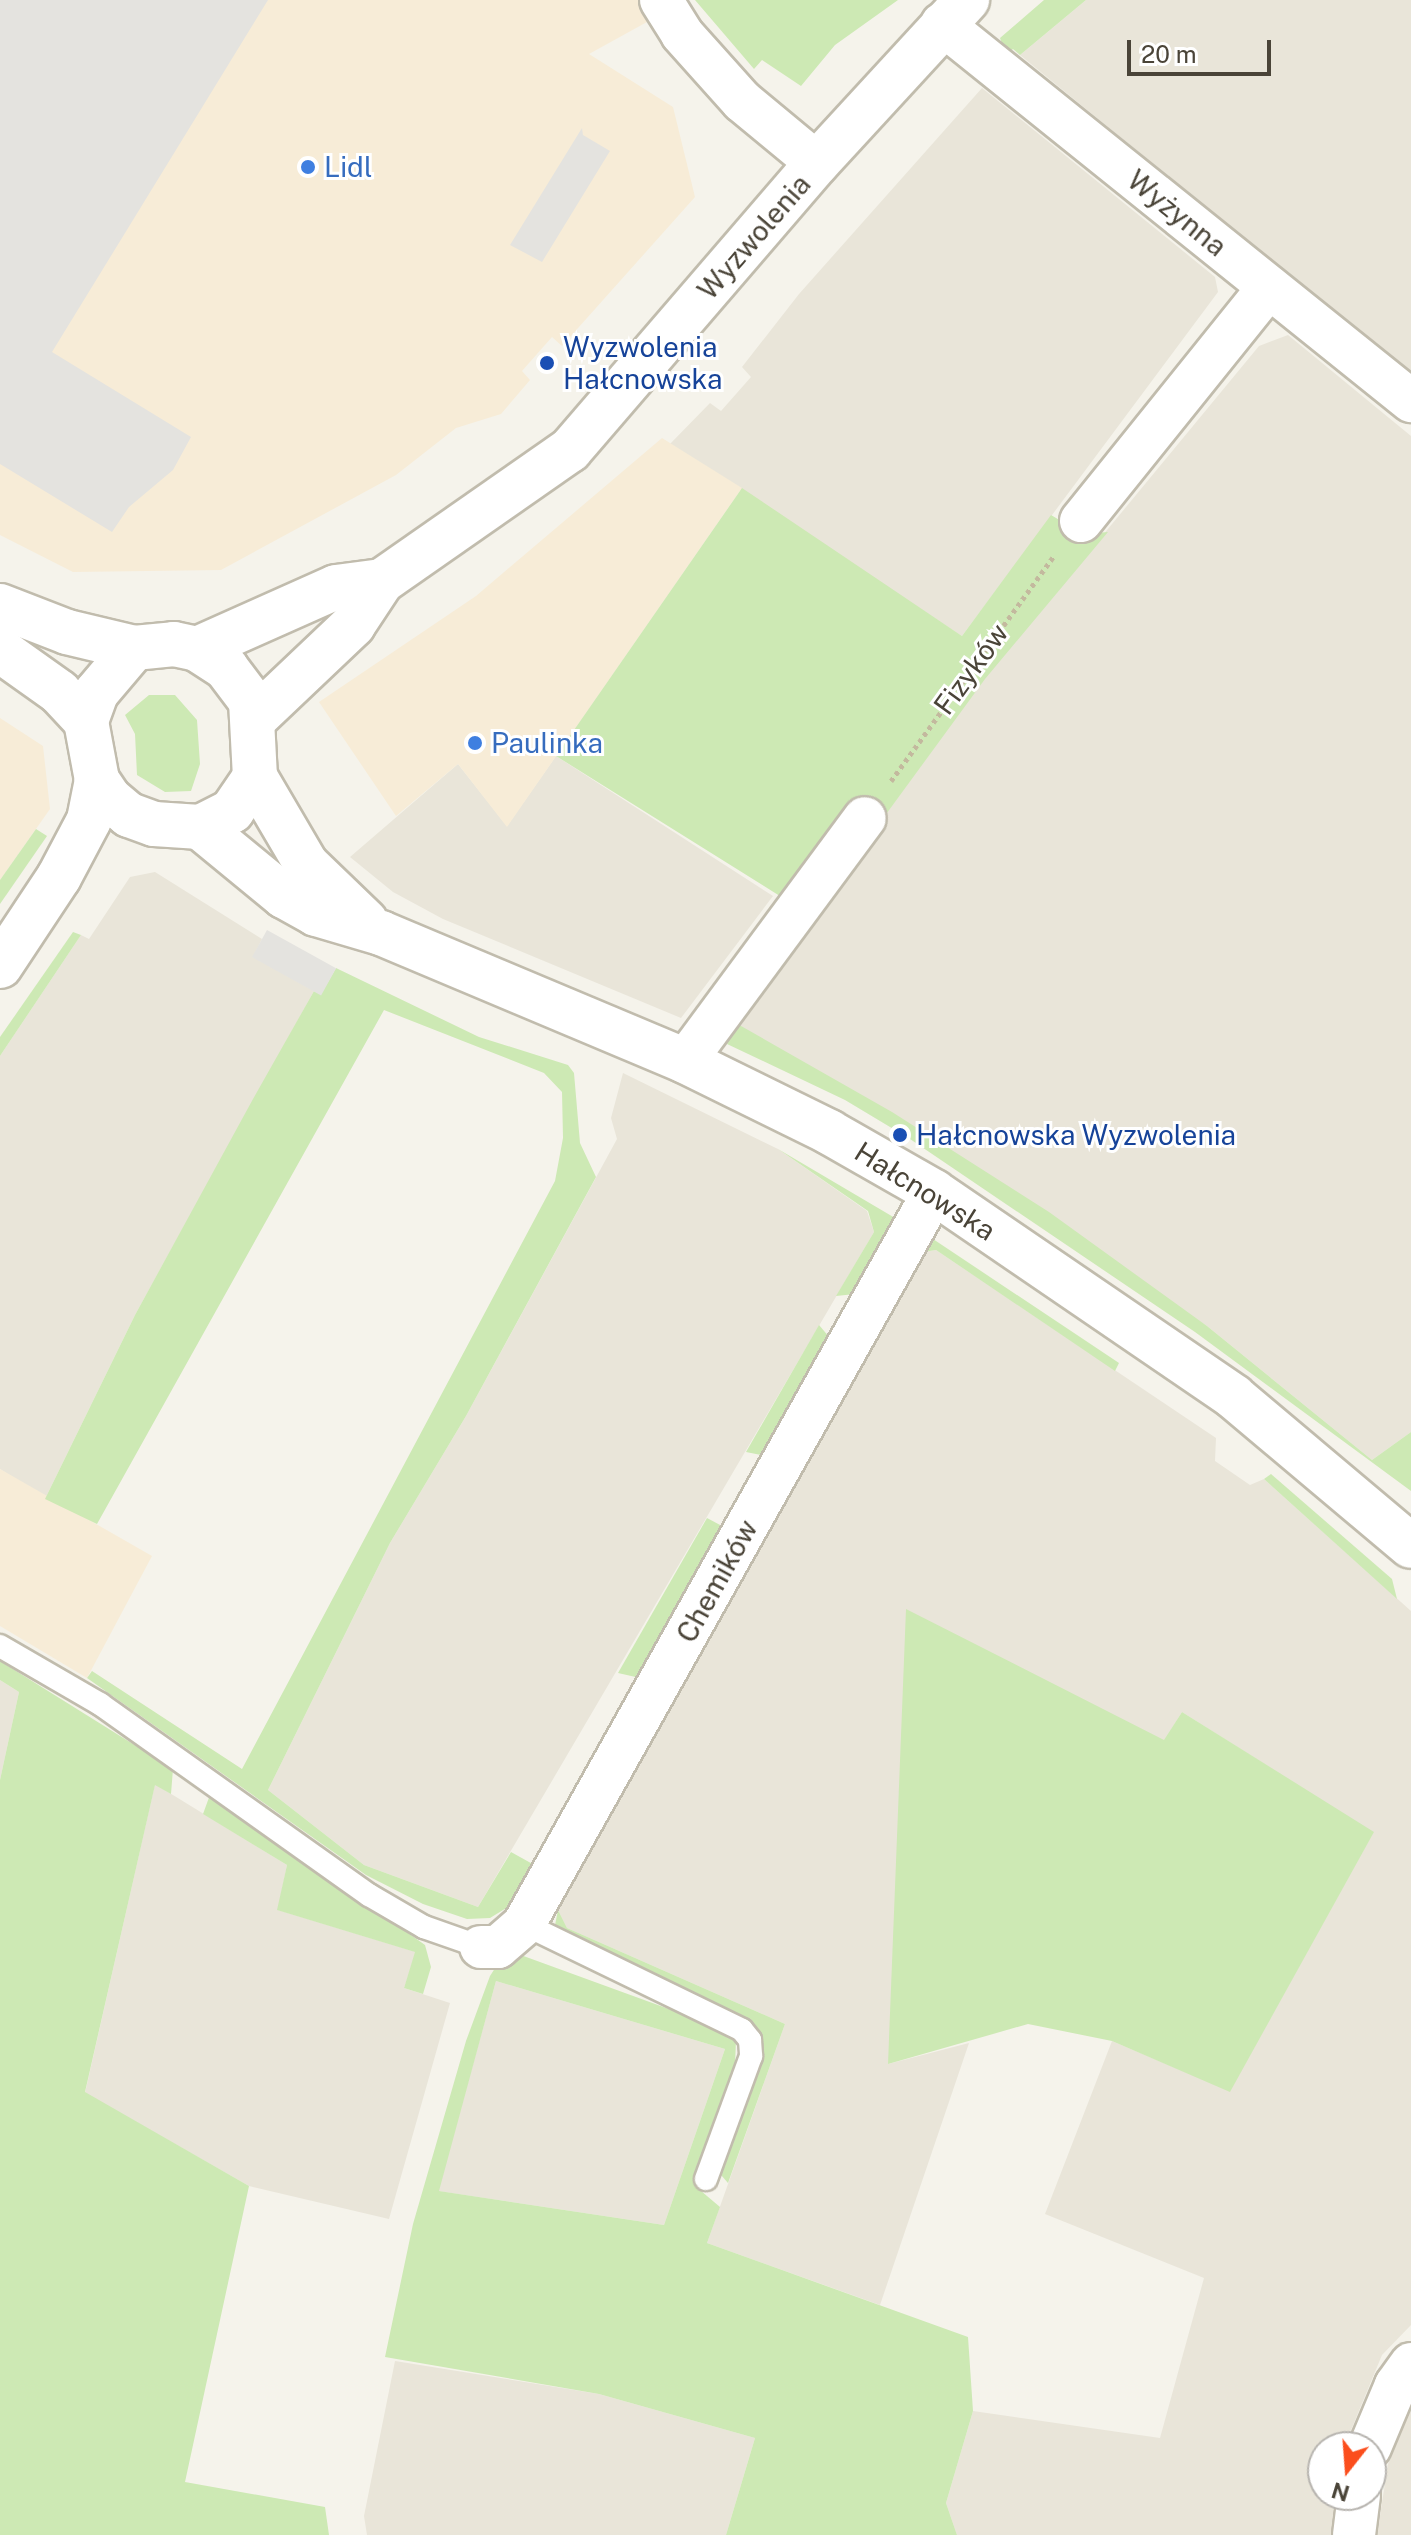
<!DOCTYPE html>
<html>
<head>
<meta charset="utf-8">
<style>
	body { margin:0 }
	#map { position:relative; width:1411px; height:2535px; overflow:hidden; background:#f5f3eb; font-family:"Public Sans",sans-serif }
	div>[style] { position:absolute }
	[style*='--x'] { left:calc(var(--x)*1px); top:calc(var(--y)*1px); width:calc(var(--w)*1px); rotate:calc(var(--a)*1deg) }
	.residential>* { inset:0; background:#e9e5d9 }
	.commercial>* { inset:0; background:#f7ecd7 }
	.green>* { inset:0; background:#cde9b4 }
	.parking>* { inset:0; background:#e4e3df; transform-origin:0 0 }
	.path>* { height:5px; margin-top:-2.5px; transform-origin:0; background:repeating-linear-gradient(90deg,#c3b99e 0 4px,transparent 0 8px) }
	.roads { filter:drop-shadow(2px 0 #c1bcad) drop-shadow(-2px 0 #c1bcad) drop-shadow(0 2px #c1bcad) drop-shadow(0 -2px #c1bcad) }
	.service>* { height:22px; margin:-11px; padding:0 11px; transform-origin:11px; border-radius:11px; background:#fff }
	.minor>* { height:42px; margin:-21px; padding:0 21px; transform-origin:21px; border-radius:21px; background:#fff }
	.tertiary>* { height:44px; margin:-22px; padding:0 22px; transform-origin:22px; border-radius:22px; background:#fff }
	.dots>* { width:22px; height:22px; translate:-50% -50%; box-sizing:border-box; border:4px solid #fff; border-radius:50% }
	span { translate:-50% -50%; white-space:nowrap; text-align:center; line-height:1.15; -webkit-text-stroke:6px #fff; paint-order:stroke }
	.shop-label { font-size:28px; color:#366cbe }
	.left { translate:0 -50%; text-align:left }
	.street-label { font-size:28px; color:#4a4438 }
	.transit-label { font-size:28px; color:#164399 }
	.north { position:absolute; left:1307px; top:2431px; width:80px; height:80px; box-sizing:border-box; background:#fff; border:2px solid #b7b4af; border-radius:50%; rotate:197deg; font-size:22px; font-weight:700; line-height:32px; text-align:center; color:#4a4438 }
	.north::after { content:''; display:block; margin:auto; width:28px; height:36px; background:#fb4e1d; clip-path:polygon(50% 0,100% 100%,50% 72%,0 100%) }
	.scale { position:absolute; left:1127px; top:40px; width:144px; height:36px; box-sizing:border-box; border:4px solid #4a4438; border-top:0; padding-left:10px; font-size:24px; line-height:28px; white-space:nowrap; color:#4a4438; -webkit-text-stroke:6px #fff; paint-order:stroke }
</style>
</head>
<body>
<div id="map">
	<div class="residential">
		<div style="clip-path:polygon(1086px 0,1411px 0,1411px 375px,1020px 55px)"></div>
		<div style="clip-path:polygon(982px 88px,1215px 277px,1218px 292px,962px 636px,670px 444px,710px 403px,721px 411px,751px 377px,742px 367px,799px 294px)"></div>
		<div style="clip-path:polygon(1288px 335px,1411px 436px,1411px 1432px,1372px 1460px,1207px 1326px,734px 1022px,984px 679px,1259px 346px)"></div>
		<div style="clip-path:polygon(556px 756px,773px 896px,681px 1018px,443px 919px,393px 892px,350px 857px,458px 764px,507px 826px)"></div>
		<div style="clip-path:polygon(155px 872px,262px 939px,253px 957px,314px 991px,135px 1315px,45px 1499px,0 1469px,0 1056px,81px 935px,89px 939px,130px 877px)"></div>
		<div style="clip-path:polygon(623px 1073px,778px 1149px,867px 1211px,874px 1232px,478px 1907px,364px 1865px,268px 1790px,390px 1543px,466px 1416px,617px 1139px,611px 1118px)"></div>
		<div style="clip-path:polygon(936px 1250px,1216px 1438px,1215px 1461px,1250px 1485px,1264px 1479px,1411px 1611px,1411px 2325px,1382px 2355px,1344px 2447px,1323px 2447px,1323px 2495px,1337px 2495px,1331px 2535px,957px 2535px,946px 2503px,973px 2411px,1160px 2438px,1204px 2278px,1045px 2214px,1112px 2041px,1230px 2091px,1373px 1833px,1182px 1712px,1164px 1741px,1038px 1677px,888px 2064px,969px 2043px,880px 2305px,707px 2243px,785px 2024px,567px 1928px,558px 1910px,805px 1450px,923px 1252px)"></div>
		<div style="clip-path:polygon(0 1680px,19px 1692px,0 1780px)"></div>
		<div style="clip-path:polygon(155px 1784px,287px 1865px,278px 1910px,416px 1952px,404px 1988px,450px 2003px,389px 2219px,249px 2186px,85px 2093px)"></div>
		<div style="clip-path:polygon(496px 1981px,725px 2049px,664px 2225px,438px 2191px)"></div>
		<div style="clip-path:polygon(395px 2361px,599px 2394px,755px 2438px,726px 2535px,367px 2535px,364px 2516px)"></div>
		<div style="clip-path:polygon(1411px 2406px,1411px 2535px,1377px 2535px,1388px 2464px)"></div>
	</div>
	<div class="commercial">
		<div style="clip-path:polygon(0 0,640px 0,647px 22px,589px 54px,673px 107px,695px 197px,562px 346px,552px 337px,522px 371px,530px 380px,501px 414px,456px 428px,396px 475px,221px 570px,73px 572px,0 535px)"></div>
		<div style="clip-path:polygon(662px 438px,742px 488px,507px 827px,458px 764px,396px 816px,319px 702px,476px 596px)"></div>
		<div style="clip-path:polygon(0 718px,43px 746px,50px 809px,0 880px)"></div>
		<div style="clip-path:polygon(0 1469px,152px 1556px,87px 1678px,0 1626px)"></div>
	</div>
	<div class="green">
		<div style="clip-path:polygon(695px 0,898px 0,835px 45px,801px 86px,762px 60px,754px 69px)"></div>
		<div style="clip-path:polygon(1044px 0,1086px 0,1020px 55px,1013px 49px,1006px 55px,1000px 38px)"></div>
		<div style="clip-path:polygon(742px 488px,962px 636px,1051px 515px,1083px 534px,1108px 532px,985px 679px,884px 817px,854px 813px,831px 826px,783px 898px,556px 756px)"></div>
		<div style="clip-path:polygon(149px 695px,175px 695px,197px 720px,200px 764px,191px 791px,165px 792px,137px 775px,135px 734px,125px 715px)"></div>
		<div style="clip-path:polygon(36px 829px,47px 836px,0 904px,0 880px)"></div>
		<div style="clip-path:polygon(73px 932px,81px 935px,0 1056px,0 1037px)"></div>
		<div style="clip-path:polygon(336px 968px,479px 1037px,568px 1065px,574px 1073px,580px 1143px,596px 1177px,466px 1416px,390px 1543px,268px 1790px,364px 1865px,478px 1907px,511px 1852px,538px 1867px,516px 1902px,490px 1918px,467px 1919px,423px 1904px,366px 1875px,87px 1678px,92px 1671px,242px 1769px,555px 1181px,563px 1138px,562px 1092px,544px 1073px,384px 1010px,97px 1524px,45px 1499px,135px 1315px,253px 1099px,314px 991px,321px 994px)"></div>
		<div style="clip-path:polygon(734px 1022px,892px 1112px,1049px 1212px,1207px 1326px,1372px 1460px,1411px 1432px,1411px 1491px,1195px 1332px,910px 1139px,845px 1100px,727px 1044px)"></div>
		<div style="clip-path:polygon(778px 1149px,895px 1218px,855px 1294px,836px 1296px,874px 1232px,868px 1211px)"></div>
		<div style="clip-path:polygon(933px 1239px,1119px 1363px,1115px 1371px,936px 1250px,923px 1252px)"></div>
		<div style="clip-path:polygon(819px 1325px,830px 1338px,761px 1455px,746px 1452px)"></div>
		<div style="clip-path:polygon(1271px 1474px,1392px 1579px,1397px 1599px,1264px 1479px)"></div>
		<div style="clip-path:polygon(707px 1518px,722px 1526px,640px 1678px,618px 1673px)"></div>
		<div style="clip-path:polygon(906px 1609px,1164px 1740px,1182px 1712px,1374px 1832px,1230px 2092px,1112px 2041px,1028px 2024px,888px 2064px)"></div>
		<div style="clip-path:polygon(0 1661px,173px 1769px,171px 1794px,155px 1785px,85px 2092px,249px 2186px,185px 2482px,325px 2507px,329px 2535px,0 2535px,0 1780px,19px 1692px,0 1680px)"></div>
		<div style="clip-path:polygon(211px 1792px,425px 1945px,431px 1967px,423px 1994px,404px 1988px,415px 1952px,277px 1910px,287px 1865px,203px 1814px)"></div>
		<div style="clip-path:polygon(558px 1910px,567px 1928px,785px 2024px,728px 2183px,721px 2175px,764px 2053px,762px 2035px,752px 2023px,561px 1938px,554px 1930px)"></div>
		<div style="clip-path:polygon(evenodd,518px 1954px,721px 2028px,736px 2040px,735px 2065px,694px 2185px,720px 2207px,707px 2243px,968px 2337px,973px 2411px,946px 2503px,957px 2535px,726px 2535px,755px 2438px,599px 2394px,385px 2357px,413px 2224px,466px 2041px,490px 1976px,499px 1962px,518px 1954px,496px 1981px,725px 2049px,664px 2225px,439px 2191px,496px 1981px)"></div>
	</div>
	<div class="parking">
		<div style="clip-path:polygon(0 0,268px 0,52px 352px,191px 437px,173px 470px,129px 507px,112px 532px,0 464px)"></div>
		<div style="clip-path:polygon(582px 128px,583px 135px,610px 151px,542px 262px,510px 245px)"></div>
		<div style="left:267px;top:930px;width:79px;height:31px;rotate:29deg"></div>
	</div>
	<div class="path">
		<div style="--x:891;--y:781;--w:278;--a:-54.1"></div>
	</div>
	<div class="roads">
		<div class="service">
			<div style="--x:0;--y:1646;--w:116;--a:30.1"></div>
			<div style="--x:100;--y:1704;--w:330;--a:35.4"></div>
			<div style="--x:369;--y:1895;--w:64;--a:30.2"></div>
			<div style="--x:424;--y:1927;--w:60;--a:19.3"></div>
			<div style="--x:524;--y:1924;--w:242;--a:25.9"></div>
			<div style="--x:742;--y:2030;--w:13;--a:51"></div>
			<div style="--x:750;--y:2040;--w:16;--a:86"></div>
			<div style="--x:751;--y:2056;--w:131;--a:110.1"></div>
		</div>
		<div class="minor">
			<div style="--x:661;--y:0;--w:40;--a:58"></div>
			<div style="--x:682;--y:34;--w:90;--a:48.2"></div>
			<div style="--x:742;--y:101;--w:97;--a:39.6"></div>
			<div style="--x:942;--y:24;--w:602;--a:38.79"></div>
			<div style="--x:1081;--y:521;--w:300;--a:-51.2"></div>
			<div style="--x:685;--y:1061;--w:302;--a:-53.5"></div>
			<div style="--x:481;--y:1947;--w:17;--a:0"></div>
			<div style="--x:498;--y:1947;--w:35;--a:-41"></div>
			<div style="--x:524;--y:1924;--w:839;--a:-60.75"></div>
			<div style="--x:1370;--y:2447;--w:67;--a:-67.2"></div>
			<div style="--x:1396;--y:2385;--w:26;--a:-54"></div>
			<div style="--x:1354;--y:2535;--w:40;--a:-82.9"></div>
		</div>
		<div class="tertiary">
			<div style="--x:0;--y:606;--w:72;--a:21.2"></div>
			<div style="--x:67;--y:632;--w:69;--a:13.4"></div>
			<div style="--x:174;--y:644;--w:24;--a:12"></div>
			<div style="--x:197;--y:649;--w:35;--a:33"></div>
			<div style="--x:226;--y:668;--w:41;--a:52.9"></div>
			<div style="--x:251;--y:701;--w:76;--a:87"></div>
			<div style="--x:255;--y:777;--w:41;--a:124.1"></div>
			<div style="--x:232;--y:811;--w:36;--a:153"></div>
			<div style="--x:200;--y:827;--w:46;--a:-176.3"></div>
			<div style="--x:154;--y:824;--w:27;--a:-160"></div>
			<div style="--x:129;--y:815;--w:26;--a:-140"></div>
			<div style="--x:109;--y:798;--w:22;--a:-124"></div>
			<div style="--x:97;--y:780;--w:60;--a:-100.6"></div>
			<div style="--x:86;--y:721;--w:30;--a:-70"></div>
			<div style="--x:96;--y:693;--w:59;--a:-49.8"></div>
			<div style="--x:134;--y:648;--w:40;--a:-5.7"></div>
			<div style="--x:197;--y:649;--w:152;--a:-24"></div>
			<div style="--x:336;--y:587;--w:46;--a:-7.4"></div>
			<div style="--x:0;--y:650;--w:72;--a:35.4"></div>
			<div style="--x:59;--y:692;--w:40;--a:47"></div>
			<div style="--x:253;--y:720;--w:138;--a:-43.5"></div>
			<div style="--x:353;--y:625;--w:53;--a:-56.6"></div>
			<div style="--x:382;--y:581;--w:229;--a:-34.9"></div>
			<div style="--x:570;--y:450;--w:379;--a:-49.3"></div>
			<div style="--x:817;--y:163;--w:222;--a:-47.4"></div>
			<div style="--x:255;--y:777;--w:101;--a:59.6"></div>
			<div style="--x:306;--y:864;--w:83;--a:44"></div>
			<div style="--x:200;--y:827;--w:109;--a:39.4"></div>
			<div style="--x:284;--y:896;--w:37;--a:29"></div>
			<div style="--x:316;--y:914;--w:68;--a:16.3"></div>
			<div style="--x:381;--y:933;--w:330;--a:22.8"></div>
			<div style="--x:685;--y:1061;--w:161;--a:26.2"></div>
			<div style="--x:829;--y:1132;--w:121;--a:29.7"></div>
			<div style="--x:934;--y:1192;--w:363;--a:34.3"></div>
			<div style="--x:1234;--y:1397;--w:231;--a:40.1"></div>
			<div style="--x:0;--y:966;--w:107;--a:-56.5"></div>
			<div style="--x:59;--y:877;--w:64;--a:-62.2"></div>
			<div style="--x:89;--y:820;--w:41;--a:-78.7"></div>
		</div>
	</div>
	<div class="dots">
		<div style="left:308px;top:167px;background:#3f7fe0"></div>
		<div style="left:547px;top:363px;background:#1a4fb4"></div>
		<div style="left:475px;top:743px;background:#3f7fe0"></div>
		<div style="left:900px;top:1135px;background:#1a4fb4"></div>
	</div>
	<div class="shop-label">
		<span class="left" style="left:324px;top:167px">Lidl</span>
		<span class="left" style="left:491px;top:743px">Paulinka</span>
	</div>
	<div class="street-label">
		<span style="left:1177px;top:213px;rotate:39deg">Wyżynna</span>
		<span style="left:754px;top:237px;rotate:-49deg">Wyzwolenia</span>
		<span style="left:971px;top:669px;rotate:-54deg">Fizyków</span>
		<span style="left:925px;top:1191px;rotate:32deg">Hałcnowska</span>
		<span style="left:717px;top:1581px;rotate:-61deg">Chemików</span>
	</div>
	<div class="transit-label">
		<span class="left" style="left:563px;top:363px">Wyzwolenia<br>Hałcnowska</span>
		<span class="left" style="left:916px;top:1135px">Hałcnowska Wyzwolenia</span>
	</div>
	<div class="north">N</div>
	<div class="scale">20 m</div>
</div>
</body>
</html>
